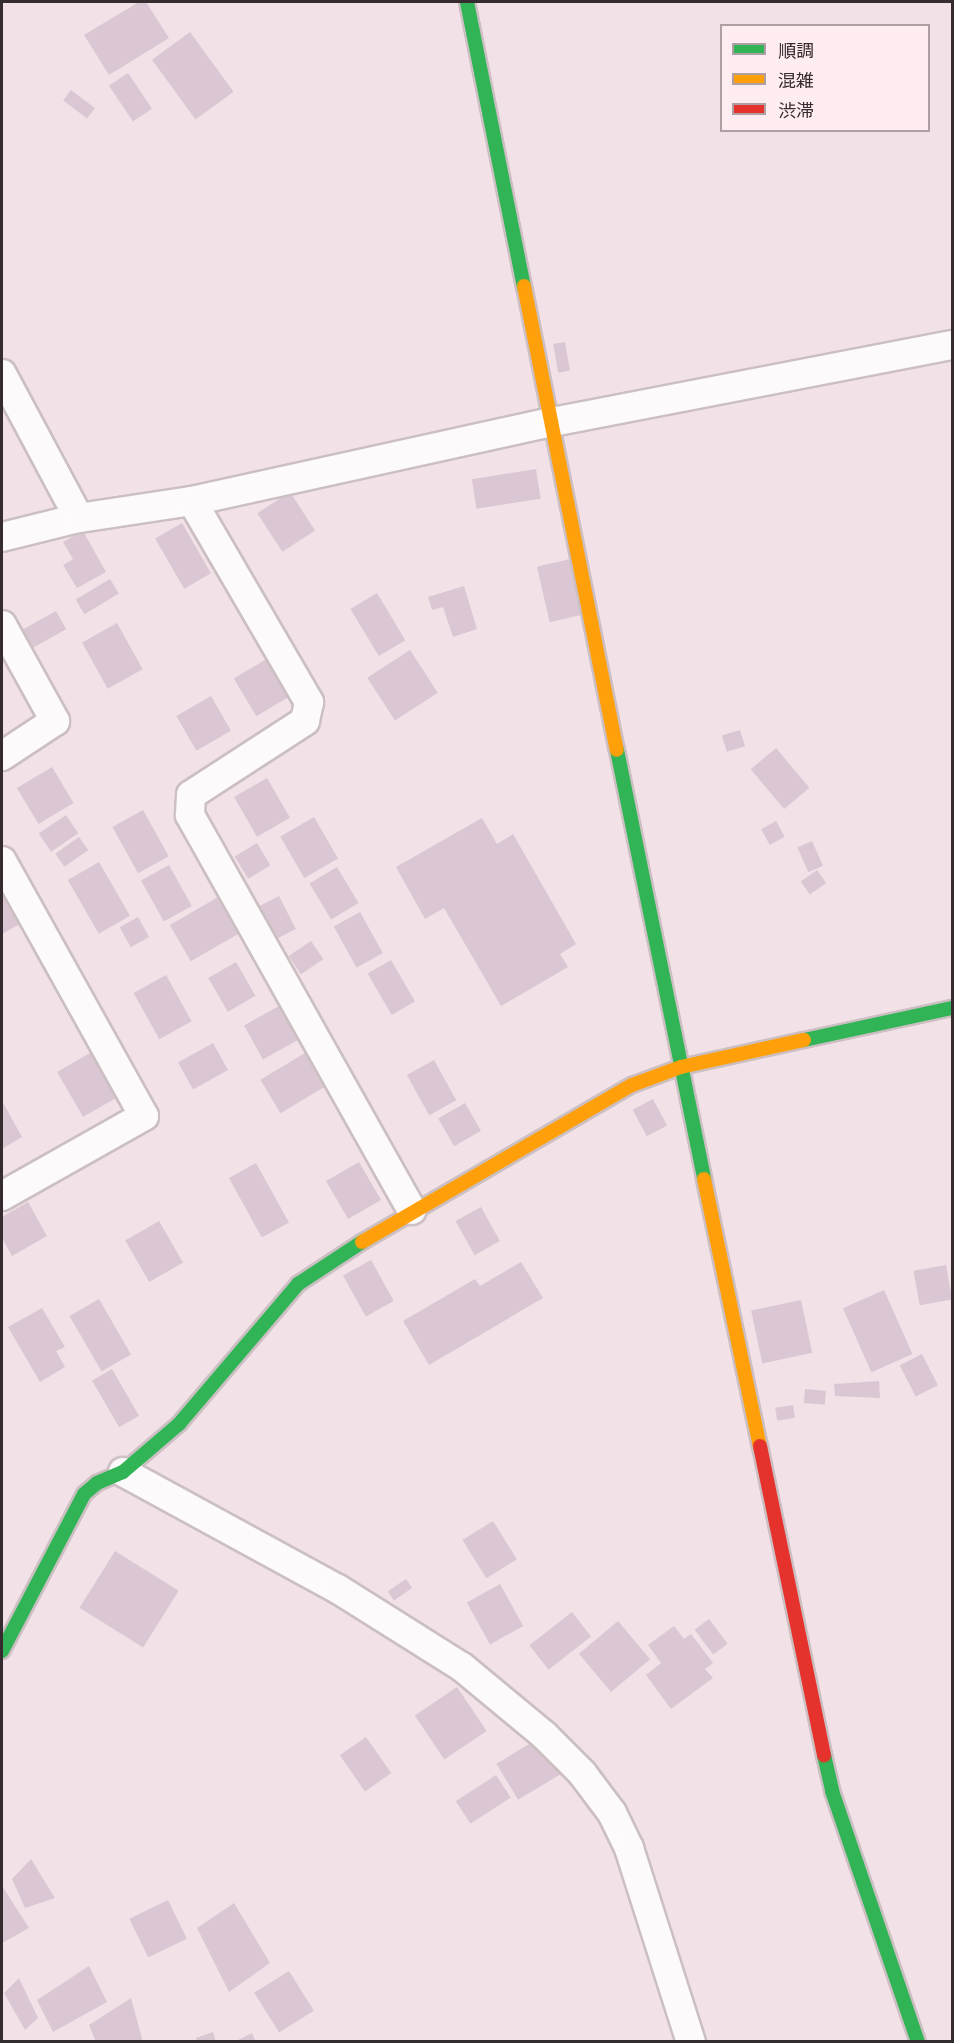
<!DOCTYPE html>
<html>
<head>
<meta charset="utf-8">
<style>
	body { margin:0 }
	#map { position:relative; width:954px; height:2043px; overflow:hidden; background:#f2e1e6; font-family:"Asap Condensed","Noto Sans JP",sans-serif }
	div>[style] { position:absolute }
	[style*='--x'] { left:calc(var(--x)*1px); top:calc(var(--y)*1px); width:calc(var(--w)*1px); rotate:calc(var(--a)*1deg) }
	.building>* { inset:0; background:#dbc7d3; transform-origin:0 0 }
	.roads { filter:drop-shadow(2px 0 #cbbfc2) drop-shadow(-2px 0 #cbbfc2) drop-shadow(0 2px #cbbfc2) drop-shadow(0 -2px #cbbfc2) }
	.street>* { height:28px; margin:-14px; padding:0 14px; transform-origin:14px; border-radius:14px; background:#fdfafb }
	.fast>* { height:14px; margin:-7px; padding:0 7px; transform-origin:7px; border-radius:7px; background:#30b455 }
	.slow>* { height:14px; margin:-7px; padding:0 7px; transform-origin:7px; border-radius:7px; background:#ff9f0a }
	.jam>* { height:14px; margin:-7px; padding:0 7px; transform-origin:7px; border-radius:7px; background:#e5322d }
	span { translate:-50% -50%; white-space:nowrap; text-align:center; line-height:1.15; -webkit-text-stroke:6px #feecf0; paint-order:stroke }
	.frame { position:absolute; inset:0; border:3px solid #362b2e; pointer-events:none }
	.legend { position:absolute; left:720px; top:24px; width:210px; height:108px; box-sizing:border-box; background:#feecf0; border:2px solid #ae9fa2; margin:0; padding:8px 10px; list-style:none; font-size:18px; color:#362b2e }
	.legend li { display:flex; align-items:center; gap:12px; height:30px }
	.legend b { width:30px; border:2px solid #ae9fa2 }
</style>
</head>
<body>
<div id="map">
	<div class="building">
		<div style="clip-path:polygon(139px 2px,146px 2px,169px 38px,109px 75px,84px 35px)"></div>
		<div style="left:190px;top:32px;width:74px;height:47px;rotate:54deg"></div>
		<div style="left:128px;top:73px;width:43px;height:23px;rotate:56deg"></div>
		<div style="left:71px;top:90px;width:30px;height:13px;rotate:37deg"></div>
		<div style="left:565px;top:342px;width:29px;height:12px;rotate:80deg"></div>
		<div style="left:536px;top:469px;width:30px;height:65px;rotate:81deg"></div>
		<div style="left:290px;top:492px;width:46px;height:39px;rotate:57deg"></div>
		<div style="left:182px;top:523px;width:58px;height:31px;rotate:60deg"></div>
		<div style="clip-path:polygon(83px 531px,106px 572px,77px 588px,63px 565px,73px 559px,63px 542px)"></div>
		<div style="left:570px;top:559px;width:57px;height:34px;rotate:77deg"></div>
		<div style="left:110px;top:579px;width:17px;height:40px;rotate:59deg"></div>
		<div style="clip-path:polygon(464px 586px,477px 629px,453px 637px,443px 607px,432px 610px,428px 597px)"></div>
		<div style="left:377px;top:593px;width:55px;height:31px;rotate:59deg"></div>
		<div style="left:56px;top:611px;width:21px;height:38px;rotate:61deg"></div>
		<div style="left:117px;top:623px;width:53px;height:40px;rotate:61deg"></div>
		<div style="left:410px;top:650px;width:51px;height:51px;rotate:57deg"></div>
		<div style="left:268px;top:658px;width:44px;height:40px;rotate:59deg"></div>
		<div style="left:211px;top:696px;width:40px;height:40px;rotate:60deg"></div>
		<div style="left:740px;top:730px;width:17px;height:19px;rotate:73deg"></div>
		<div style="left:776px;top:748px;width:52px;height:33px;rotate:50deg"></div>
		<div style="left:52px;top:767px;width:42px;height:41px;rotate:59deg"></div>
		<div style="left:267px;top:778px;width:46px;height:38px;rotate:60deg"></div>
		<div style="left:143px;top:810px;width:53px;height:35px;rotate:61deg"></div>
		<div style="left:66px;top:815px;width:22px;height:33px;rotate:56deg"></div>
		<div style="left:314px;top:817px;width:48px;height:39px;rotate:60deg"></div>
		<div style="clip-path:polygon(482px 818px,497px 844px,513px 834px,576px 944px,560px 954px,568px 967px,501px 1006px,444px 908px,425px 919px,396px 867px)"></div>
		<div style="left:776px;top:821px;width:18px;height:17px;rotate:61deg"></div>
		<div style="left:79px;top:837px;width:16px;height:29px;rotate:55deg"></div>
		<div style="left:812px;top:841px;width:27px;height:16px;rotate:66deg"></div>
		<div style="left:257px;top:843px;width:26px;height:26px;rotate:59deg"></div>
		<div style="left:99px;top:862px;width:62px;height:36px;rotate:60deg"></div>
		<div style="left:169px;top:865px;width:47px;height:32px;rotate:61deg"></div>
		<div style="left:337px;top:867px;width:42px;height:32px;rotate:59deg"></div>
		<div style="left:817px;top:870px;width:16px;height:20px;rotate:55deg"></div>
		<div style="clip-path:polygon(2px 888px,27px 920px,2px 934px)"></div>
		<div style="left:220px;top:896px;width:42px;height:58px;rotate:60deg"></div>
		<div style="left:279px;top:896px;width:37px;height:22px;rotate:63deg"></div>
		<div style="left:360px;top:912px;width:47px;height:30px;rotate:61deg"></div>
		<div style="left:138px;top:917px;width:23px;height:21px;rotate:61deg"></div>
		<div style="left:311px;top:941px;width:22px;height:27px;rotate:56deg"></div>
		<div style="left:391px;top:960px;width:48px;height:27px;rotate:60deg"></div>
		<div style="left:236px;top:962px;width:39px;height:32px;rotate:60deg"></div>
		<div style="left:166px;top:975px;width:53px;height:37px;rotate:61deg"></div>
		<div style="left:279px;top:1006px;width:39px;height:40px;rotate:61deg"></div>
		<div style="left:213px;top:1043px;width:31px;height:40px;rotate:61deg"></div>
		<div style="left:90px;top:1053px;width:52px;height:38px;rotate:60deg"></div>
		<div style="left:305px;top:1053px;width:39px;height:52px;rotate:59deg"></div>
		<div style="left:434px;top:1060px;width:46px;height:31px;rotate:61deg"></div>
		<div style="left:653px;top:1099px;width:30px;height:23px;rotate:62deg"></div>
		<div style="clip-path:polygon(2px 1101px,22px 1137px,2px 1149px)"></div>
		<div style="left:465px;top:1103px;width:32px;height:31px;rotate:60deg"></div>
		<div style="left:359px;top:1162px;width:44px;height:38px;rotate:60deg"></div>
		<div style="left:256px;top:1163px;width:68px;height:31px;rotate:61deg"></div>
		<div style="clip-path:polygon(28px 1202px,47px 1236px,12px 1256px,2px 1238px,2px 1217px)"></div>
		<div style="left:481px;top:1207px;width:39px;height:29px;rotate:61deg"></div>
		<div style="left:159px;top:1221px;width:48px;height:39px;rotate:60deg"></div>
		<div style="left:371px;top:1260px;width:47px;height:32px;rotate:61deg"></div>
		<div style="clip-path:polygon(521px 1262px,543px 1298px,429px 1365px,403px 1321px,475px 1279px,480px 1286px)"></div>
		<div style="left:946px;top:1265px;width:35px;height:33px;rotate:80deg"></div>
		<div style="left:884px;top:1290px;width:70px;height:45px;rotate:66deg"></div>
		<div style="left:99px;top:1299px;width:64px;height:34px;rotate:60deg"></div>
		<div style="left:801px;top:1300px;width:54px;height:51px;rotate:78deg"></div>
		<div style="clip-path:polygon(42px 1308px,65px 1347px,56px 1351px,65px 1367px,40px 1382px,8px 1327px)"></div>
		<div style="left:922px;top:1354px;width:35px;height:25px;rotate:63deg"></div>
		<div style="left:112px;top:1369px;width:54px;height:23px;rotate:60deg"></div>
		<div style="clip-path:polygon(879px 1381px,880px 1398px,835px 1396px,834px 1384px)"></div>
		<div style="left:805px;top:1389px;width:21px;height:14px;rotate:5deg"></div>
		<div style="left:793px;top:1405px;width:13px;height:18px;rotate:81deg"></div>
		<div style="left:493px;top:1521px;width:45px;height:36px;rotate:58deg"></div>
		<div style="left:115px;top:1551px;width:75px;height:67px;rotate:32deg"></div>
		<div style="left:406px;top:1579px;width:11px;height:22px;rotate:56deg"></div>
		<div style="left:500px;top:1584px;width:48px;height:38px;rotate:61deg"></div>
		<div style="left:572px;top:1612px;width:31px;height:54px;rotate:52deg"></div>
		<div style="left:709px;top:1619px;width:31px;height:18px;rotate:53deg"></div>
		<div style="left:618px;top:1621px;width:50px;height:51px;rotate:50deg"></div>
		<div style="clip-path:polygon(674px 1626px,684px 1639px,691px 1634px,713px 1663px,705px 1669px,713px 1678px,671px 1709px,646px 1675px,661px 1663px,648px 1645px)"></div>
		<div style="left:457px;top:1687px;width:53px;height:51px;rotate:56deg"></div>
		<div style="left:366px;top:1737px;width:44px;height:32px;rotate:55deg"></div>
		<div style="left:541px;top:1737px;width:42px;height:52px;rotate:59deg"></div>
		<div style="left:496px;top:1775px;width:27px;height:48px;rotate:57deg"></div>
		<div style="clip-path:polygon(31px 1859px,55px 1898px,25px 1908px,12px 1879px)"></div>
		<div style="clip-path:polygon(2px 1886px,29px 1928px,2px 1943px)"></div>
		<div style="left:168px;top:1900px;width:43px;height:43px;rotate:64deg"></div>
		<div style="clip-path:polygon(234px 1903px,270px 1963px,229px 1992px,197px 1928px)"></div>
		<div style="clip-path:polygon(89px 1966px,107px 2002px,53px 2032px,37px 2000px)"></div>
		<div style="left:289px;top:1971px;width:47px;height:41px;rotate:58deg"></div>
		<div style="clip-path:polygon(19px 1978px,38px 2018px,25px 2030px,4px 1993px)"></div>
		<div style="clip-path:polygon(131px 1998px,143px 2042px,96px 2042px,89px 2025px)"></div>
		<div style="clip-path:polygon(213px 2032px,216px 2042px,197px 2042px,196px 2038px)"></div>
		<div style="clip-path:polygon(252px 2033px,256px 2042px,234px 2042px)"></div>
	</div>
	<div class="roads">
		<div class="street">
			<div style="--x:2;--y:374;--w:163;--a:61.9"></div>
			<div style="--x:192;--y:501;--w:233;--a:59.8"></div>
			<div style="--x:309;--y:702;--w:19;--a:102"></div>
			<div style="--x:305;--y:721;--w:136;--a:147"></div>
			<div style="--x:191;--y:795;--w:20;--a:93"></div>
			<div style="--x:190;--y:815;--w:453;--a:60.7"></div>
			<div style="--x:2;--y:537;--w:79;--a:-13.9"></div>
			<div style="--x:79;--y:518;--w:114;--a:-8.6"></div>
			<div style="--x:192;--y:501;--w:369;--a:-12.4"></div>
			<div style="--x:552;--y:422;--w:407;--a:-10.9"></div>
			<div style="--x:2;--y:625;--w:110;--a:61.1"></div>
			<div style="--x:55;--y:721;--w:64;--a:146.6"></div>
			<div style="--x:2;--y:861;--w:292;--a:60.9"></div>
			<div style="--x:144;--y:1116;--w:163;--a:150.6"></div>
			<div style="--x:123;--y:1472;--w:245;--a:28.6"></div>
			<div style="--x:338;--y:1589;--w:146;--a:32.2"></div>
			<div style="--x:462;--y:1667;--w:107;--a:39.7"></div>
			<div style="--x:544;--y:1735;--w:54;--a:45"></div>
			<div style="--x:582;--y:1773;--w:50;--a:53.1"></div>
			<div style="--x:612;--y:1813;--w:39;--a:64"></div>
			<div style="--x:629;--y:1848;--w:204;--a:72.3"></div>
		</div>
		<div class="fast">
			<div style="--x:467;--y:2;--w:290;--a:78.7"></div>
			<div style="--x:617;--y:750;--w:438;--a:78.5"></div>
			<div style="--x:804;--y:1040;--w:151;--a:-12.2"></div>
			<div style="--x:2;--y:1651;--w:177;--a:-62.4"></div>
			<div style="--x:84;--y:1494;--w:17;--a:-40"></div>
			<div style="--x:97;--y:1483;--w:28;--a:-23"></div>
			<div style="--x:123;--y:1472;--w:74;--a:-40.6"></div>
			<div style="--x:179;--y:1424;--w:184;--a:-49.6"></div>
			<div style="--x:298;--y:1284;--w:77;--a:-33.3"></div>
			<div style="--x:824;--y:1755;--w:37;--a:77"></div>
			<div style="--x:832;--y:1791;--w:265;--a:71.1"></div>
		</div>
		<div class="slow">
			<div style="--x:524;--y:286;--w:473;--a:78.7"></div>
			<div style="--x:704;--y:1179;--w:273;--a:78.2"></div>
			<div style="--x:362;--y:1242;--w:312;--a:-30.2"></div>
			<div style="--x:632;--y:1085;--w:52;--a:-20.2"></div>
			<div style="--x:681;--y:1067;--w:126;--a:-12.4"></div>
		</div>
		<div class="jam">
			<div style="--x:760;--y:1446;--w:316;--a:78.3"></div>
		</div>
	</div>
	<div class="frame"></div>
	<ul class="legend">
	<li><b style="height:8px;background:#30b455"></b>順調</li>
	<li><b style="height:8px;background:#ff9f0a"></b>混雑</li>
	<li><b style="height:8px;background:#e5322d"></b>渋滞</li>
	</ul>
</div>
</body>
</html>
